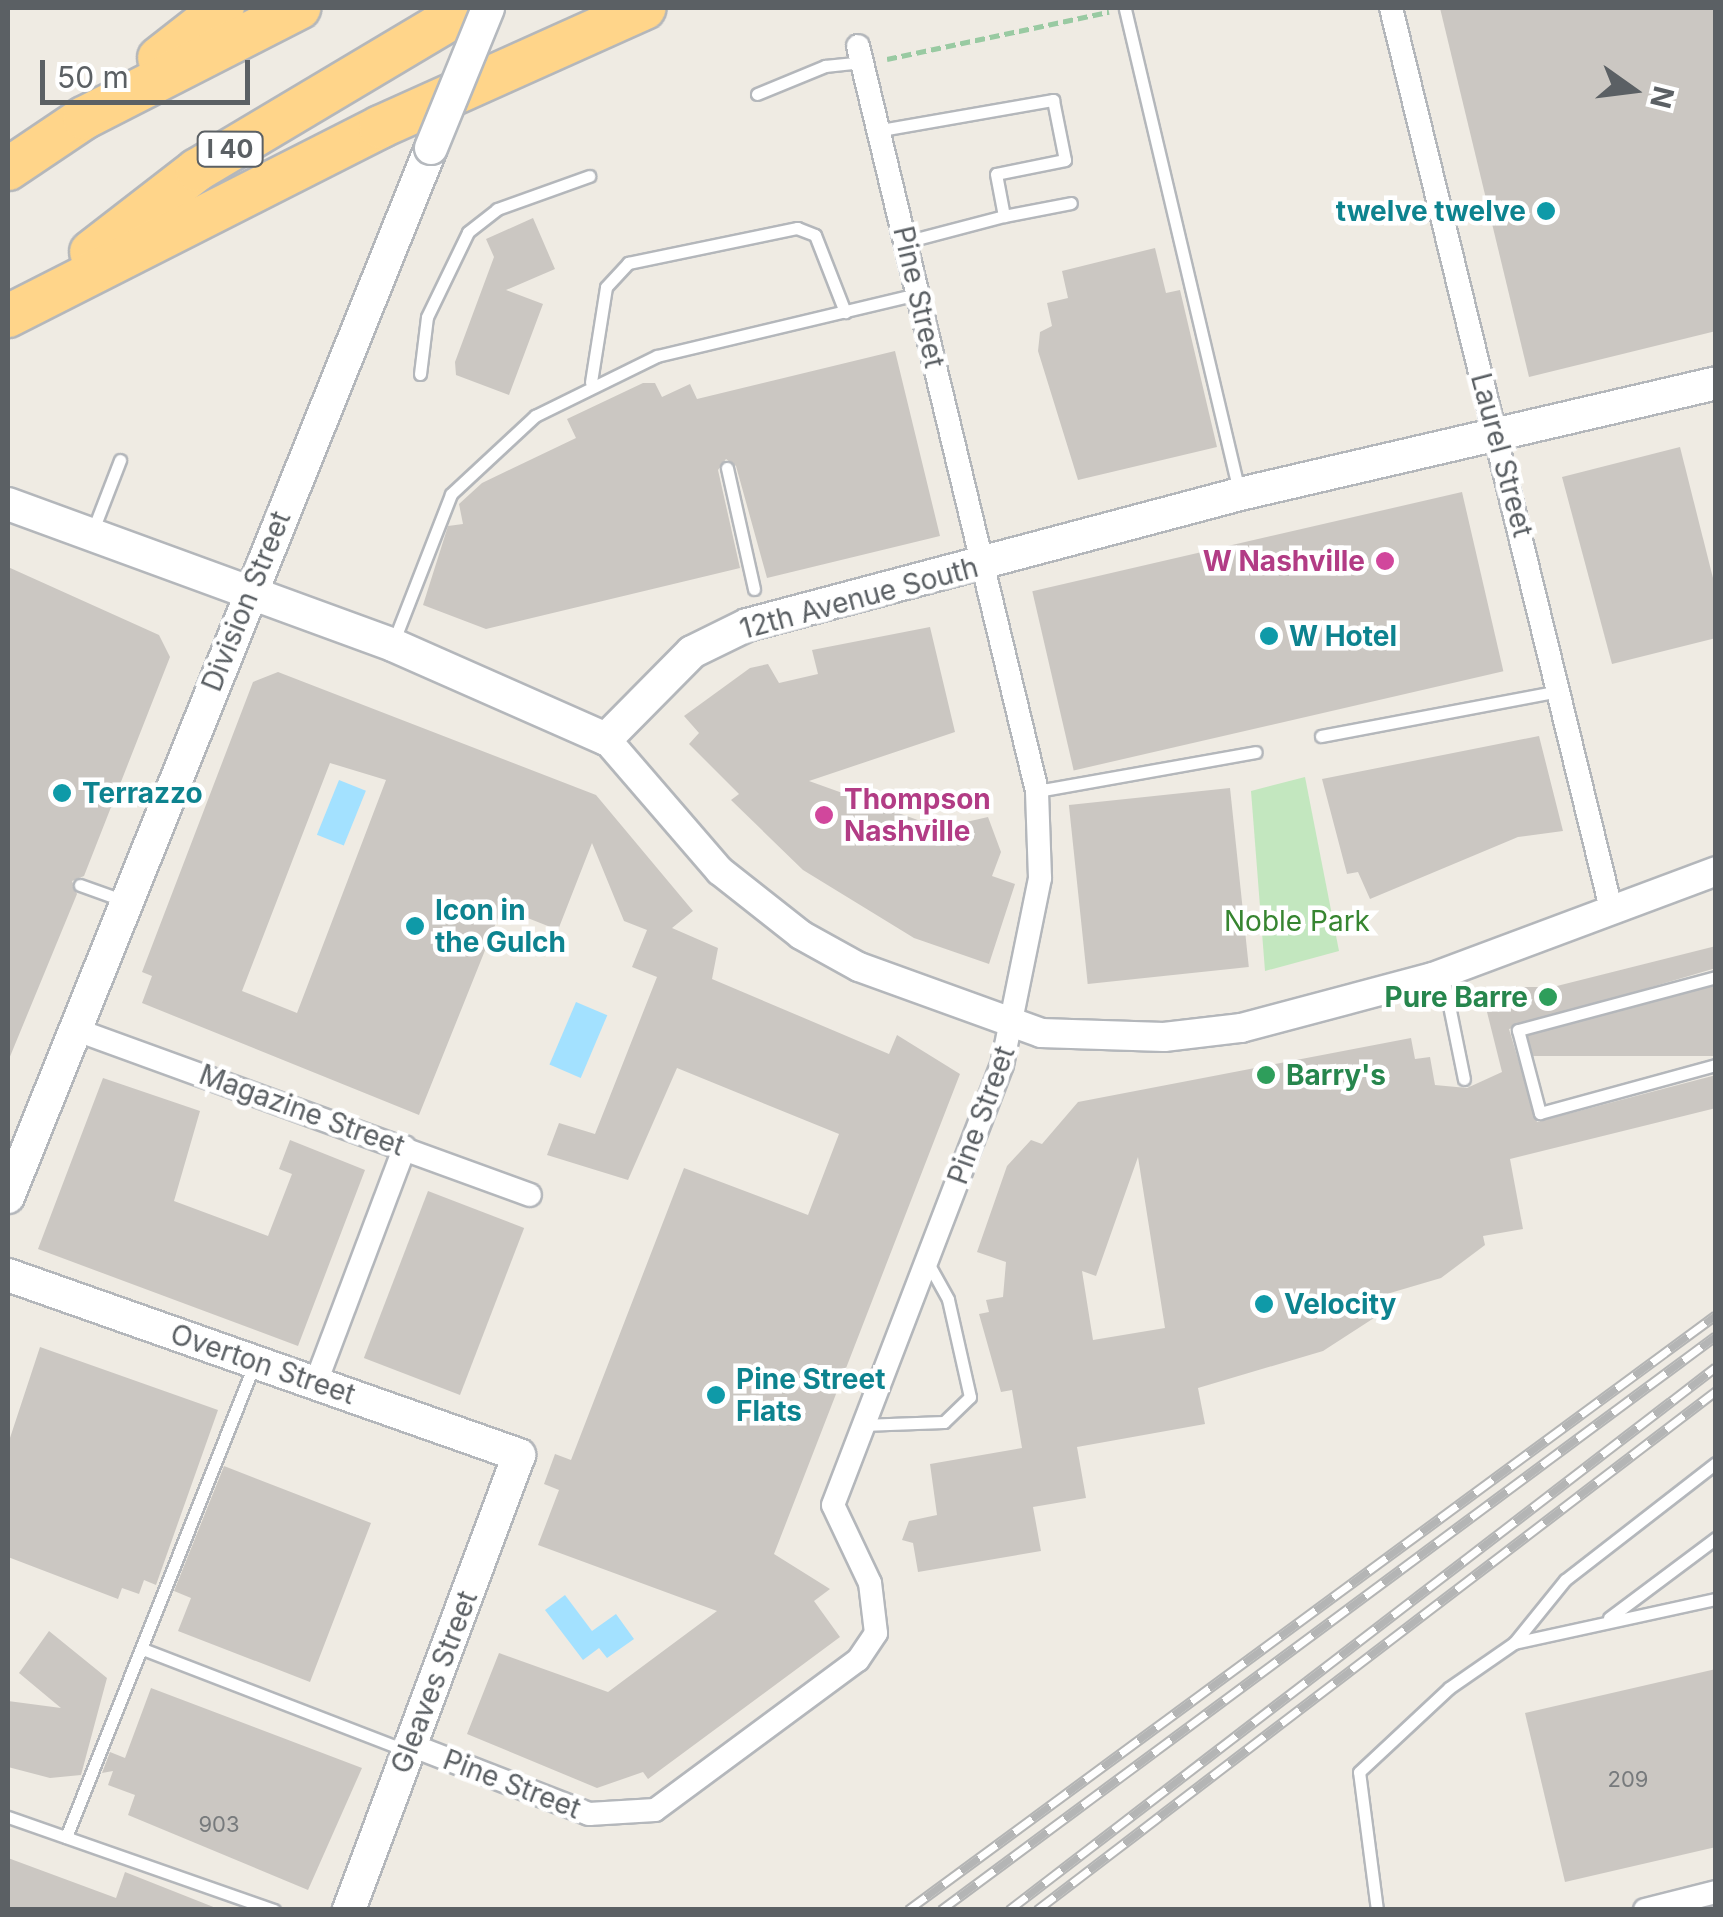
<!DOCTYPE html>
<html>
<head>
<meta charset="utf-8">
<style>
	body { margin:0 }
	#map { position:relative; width:1723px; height:1917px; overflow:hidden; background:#efebe3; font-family:Inter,sans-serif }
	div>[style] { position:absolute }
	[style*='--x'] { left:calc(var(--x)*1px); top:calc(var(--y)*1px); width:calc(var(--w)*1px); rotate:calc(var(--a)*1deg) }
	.green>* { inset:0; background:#c3e7bf }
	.water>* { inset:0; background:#a3e1ff; transform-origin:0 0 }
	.building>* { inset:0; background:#cbc7c2; transform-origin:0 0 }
	.path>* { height:5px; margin-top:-2.5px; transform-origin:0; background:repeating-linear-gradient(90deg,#99caa2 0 10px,transparent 0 15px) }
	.roads { filter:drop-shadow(2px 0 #b4b7bb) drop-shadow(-2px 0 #b4b7bb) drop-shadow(0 2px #b4b7bb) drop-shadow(0 -2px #b4b7bb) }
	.service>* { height:11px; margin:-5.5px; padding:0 5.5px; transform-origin:5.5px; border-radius:5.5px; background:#fff }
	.minor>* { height:22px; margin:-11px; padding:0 11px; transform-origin:11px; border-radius:11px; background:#fff }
	.tertiary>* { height:28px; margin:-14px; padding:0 14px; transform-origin:14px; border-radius:14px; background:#fff }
	.secondary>* { height:32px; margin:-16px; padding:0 16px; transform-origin:16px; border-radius:16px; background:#fff }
	.motorway>* { height:42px; margin:-21px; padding:0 21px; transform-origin:21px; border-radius:21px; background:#ffd58a }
	.rail>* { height:11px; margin-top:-5.5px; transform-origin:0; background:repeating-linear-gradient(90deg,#fff 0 22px,#b4b5b5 0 44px); box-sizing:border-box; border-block:2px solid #b4b5b5 }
	.bridges { filter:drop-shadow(2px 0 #b5b9be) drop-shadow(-2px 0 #b5b9be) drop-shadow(0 2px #b5b9be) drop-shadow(0 -2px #b5b9be) }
	.secondary-bridge>* { height:32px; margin:-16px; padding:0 16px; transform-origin:16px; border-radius:16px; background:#fff }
	.dots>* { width:28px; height:28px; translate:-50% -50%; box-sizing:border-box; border:5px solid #fff; border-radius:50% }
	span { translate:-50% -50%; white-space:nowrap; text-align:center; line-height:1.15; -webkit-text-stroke:9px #fff; paint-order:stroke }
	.number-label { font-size:22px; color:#777a7c }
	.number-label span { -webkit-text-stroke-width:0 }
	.shield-label span { padding:2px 8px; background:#fff; border:2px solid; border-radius:8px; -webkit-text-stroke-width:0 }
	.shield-label { font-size:25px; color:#5b6064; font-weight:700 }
	.culture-label { font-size:28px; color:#0d838f; font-weight:700 }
	.right { translate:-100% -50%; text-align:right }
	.left { translate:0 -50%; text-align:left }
	.street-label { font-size:28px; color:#5b6064 }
	.hotel-label { font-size:28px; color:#b23c85; font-weight:700 }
	.park-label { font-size:28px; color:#378531 }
	.leisure-label { font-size:28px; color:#27864d; font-weight:700 }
	.frame { position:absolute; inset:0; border:10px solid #5b6064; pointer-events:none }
	.north { position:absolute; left:1583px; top:40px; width:100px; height:100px; -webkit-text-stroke:8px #fff; paint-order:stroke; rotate:104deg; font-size:28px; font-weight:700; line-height:40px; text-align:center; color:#5b6064 }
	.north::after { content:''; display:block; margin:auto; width:35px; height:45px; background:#5b6064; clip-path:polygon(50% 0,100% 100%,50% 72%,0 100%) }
	.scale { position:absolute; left:40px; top:60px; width:210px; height:45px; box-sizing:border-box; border:5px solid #5b6064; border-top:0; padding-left:12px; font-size:30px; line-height:35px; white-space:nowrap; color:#5b6064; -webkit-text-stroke:8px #fff; paint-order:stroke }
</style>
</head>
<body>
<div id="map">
	<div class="green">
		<div style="clip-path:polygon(1305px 777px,1339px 951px,1265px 971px,1251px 791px)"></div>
	</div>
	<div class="water">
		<div style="left:339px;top:780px;width:29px;height:59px;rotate:22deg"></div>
		<div style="left:576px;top:1002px;width:34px;height:68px;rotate:23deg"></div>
		<div style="clip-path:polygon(565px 1595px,592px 1631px,616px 1614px,634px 1639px,607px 1658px,599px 1648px,583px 1660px,545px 1610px)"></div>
	</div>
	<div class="building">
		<div style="clip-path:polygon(1440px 8px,1716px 8px,1716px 331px,1529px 377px)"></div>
		<div style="clip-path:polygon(533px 218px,555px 269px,506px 290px,543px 304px,509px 395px,456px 375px,455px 362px,494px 257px,486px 239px)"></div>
		<div style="clip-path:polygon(1155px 248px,1166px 293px,1180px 290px,1217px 447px,1078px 480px,1038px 351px,1040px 332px,1052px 326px,1047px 303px,1068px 298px,1062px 271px)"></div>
		<div style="clip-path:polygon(895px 351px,940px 536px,767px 578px,736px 466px,726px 459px,718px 470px,740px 568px,486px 629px,423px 605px,448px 526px,463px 524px,459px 504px,482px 483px,576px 438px,567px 419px,643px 383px,655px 383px,662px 397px,690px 384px,697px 399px)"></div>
		<div style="clip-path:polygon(1680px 447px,1716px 590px,1716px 638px,1612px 664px,1562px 477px)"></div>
		<div style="left:1462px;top:492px;width:184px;height:441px;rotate:77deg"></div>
		<div style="clip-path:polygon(8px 567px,159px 635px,170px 657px,84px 876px,72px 881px,77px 894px,9px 1059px)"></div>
		<div style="clip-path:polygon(930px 627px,955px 732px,809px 781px,940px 828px,988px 817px,1001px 852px,992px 876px,1015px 884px,989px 964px,914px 938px,803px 870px,731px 800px,739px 794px,689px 744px,699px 733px,684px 716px,750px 668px,768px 664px,779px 683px,818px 674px,812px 650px)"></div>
		<div style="clip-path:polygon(evenodd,278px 672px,596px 795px,693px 911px,672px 928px,718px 948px,712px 979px,889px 1054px,897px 1035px,960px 1074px,774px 1554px,830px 1589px,814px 1601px,840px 1637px,648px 1779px,643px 1772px,597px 1788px,467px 1734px,499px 1653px,608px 1692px,717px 1611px,538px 1545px,559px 1490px,544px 1484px,555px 1454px,571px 1460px,684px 1168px,808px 1215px,839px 1134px,677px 1068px,628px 1180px,547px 1155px,559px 1123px,595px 1134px,657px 977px,632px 967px,647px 930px,624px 921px,592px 843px,558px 930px,502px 908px,419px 1115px,142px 1003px,152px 976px,142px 972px,253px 682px,278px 672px,330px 763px,386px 780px,297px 1013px,242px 991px,330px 763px)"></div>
		<div style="clip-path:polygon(1539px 736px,1563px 831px,1518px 837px,1370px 899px,1358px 872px,1347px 874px,1322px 779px)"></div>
		<div style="left:1230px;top:788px;width:180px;height:162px;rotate:84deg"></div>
		<div style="clip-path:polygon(evenodd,1716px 946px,1716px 968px,1509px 1029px,1537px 1122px,1716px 1075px,1716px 1108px,1510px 1159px,1523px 1229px,1483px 1236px,1485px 1245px,1441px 1278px,1363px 1301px,1374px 1318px,1323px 1351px,1198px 1388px,1205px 1424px,1077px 1447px,1086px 1498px,1033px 1507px,1041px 1551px,918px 1572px,913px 1543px,902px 1540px,909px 1521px,937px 1515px,930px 1464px,1022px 1448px,1012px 1390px,1001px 1392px,979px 1314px,989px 1312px,986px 1300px,1003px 1297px,1006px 1262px,977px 1252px,1007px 1166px,1031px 1140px,1042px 1144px,1078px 1102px,1411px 1038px,1415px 1059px,1430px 1057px,1435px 1085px,1467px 1088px,1502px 1072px,1485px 1004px,1716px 946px,1138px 1157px,1165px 1328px,1093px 1340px,1082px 1271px,1096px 1276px,1138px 1157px)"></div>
		<div style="left:1716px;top:987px;width:69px;height:194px;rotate:90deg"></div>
		<div style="clip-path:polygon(103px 1078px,200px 1111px,174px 1201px,268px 1236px,292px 1174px,279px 1169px,290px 1140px,365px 1170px,298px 1346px,38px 1249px)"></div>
		<div style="left:428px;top:1191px;width:103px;height:179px;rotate:21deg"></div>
		<div style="clip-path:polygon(40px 1347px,218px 1410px,156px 1585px,144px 1580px,139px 1594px,122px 1588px,118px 1599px,8px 1557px,8px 1444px)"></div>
		<div style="clip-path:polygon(224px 1466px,371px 1523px,310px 1682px,178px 1631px,191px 1598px,174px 1591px)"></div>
		<div style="clip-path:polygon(49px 1631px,107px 1678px,81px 1775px,50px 1778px,8px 1767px,8px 1701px,61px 1708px,19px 1673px)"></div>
		<div style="clip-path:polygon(1716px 1669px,1716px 1847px,1565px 1882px,1525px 1713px)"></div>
		<div style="clip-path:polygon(151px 1688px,362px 1768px,308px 1890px,128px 1815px,135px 1795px,108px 1785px,113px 1771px,102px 1773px,110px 1752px,125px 1758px)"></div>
		<div style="clip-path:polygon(8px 1858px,116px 1898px,125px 1872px,221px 1910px,8px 1910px)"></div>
	</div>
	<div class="path">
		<div style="--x:887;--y:59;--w:227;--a:-12"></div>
	</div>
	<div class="roads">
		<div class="service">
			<div style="--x:1125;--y:9;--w:495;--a:76.7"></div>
			<div style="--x:757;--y:94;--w:74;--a:-22.4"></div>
			<div style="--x:825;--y:66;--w:37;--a:-6"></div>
			<div style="--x:881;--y:130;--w:175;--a:-9.9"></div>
			<div style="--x:1053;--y:100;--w:61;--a:78.7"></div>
			<div style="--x:1065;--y:160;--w:70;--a:168.5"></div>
			<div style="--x:996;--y:174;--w:43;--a:79.2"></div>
			<div style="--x:1004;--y:216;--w:102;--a:165.3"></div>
			<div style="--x:1004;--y:216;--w:68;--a:-11"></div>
			<div style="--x:420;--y:374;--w:57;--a:-83"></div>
			<div style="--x:427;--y:317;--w:94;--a:-64.2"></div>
			<div style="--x:468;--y:232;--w:37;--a:-38"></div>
			<div style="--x:497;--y:209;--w:98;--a:-19.7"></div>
			<div style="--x:591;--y:382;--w:96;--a:-81"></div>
			<div style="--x:606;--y:287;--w:33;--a:-47"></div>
			<div style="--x:628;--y:263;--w:173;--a:-11.7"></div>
			<div style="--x:797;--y:228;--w:19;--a:21"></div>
			<div style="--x:815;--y:235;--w:83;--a:68.7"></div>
			<div style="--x:727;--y:468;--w:124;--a:77.4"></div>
			<div style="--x:93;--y:530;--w:75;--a:-68.9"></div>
			<div style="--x:393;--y:643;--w:160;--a:-68.7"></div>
			<div style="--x:451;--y:494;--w:115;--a:-42.9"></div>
			<div style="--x:535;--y:416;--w:136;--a:-26.2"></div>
			<div style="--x:657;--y:356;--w:268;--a:-13.4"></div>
			<div style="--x:1321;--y:736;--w:243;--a:-10.7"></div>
			<div style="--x:1037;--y:791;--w:222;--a:-10.1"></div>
			<div style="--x:80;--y:885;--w:48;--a:19.6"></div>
			<div style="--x:1443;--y:976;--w:105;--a:78.5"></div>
			<div style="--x:1716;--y:977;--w:205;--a:165"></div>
			<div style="--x:1518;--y:1030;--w:86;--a:75.2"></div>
			<div style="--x:1540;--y:1113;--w:182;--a:-15.3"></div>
			<div style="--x:862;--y:1425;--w:82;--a:-2.1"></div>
			<div style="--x:944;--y:1422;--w:36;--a:-44"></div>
			<div style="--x:970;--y:1397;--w:100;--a:-102.7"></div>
			<div style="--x:948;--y:1299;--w:41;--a:-119.1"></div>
			<div style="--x:1609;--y:1618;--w:134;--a:-36.8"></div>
			<div style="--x:1514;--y:1643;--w:81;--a:-51"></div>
			<div style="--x:1565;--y:1580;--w:191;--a:-37.8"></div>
			<div style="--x:143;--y:1649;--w:281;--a:21.1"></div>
			<div style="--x:8;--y:1817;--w:282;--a:19.3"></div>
			<div style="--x:66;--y:1837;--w:508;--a:-68.28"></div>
			<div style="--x:1377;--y:1910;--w:139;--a:-97.4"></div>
			<div style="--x:1359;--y:1772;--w:123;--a:-43"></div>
			<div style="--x:1449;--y:1688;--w:79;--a:-34.7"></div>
			<div style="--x:1514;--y:1643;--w:207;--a:-12.3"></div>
		</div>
		<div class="minor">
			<div style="--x:1391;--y:8;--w:922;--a:76.27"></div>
			<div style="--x:74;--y:1029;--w:485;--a:20"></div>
			<div style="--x:316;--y:1382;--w:251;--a:-69.3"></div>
			<div style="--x:411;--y:1745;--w:191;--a:21.2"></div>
			<div style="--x:589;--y:1814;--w:66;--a:-3.5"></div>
			<div style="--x:655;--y:1810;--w:252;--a:-36.5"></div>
			<div style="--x:858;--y:1660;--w:32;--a:-56"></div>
			<div style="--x:876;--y:1633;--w:50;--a:-96.8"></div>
			<div style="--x:870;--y:1583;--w:86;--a:-115.4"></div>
			<div style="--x:833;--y:1505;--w:471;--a:-69"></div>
			<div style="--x:1002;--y:1065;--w:191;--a:-78.5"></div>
			<div style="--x:1040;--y:878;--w:87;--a:-92"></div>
			<div style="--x:1037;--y:791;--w:766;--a:-103.51"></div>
			<div style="--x:1645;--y:1910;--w:73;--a:-14.2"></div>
		</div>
		<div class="tertiary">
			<div style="--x:606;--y:739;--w:174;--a:49.2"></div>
			<div style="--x:720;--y:871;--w:103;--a:38.3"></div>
			<div style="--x:801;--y:935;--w:66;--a:28.9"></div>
			<div style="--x:859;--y:967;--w:194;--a:19.9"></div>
			<div style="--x:1041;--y:1033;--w:123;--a:1.9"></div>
			<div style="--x:1164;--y:1037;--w:78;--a:-6.7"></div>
			<div style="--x:1241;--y:1028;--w:199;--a:-14.9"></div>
			<div style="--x:1433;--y:977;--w:302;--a:-20.5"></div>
		</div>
		<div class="secondary">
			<div style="--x:8;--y:504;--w:410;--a:20.1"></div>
			<div style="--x:393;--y:645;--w:233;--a:23.8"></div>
			<div style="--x:606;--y:739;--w:122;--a:-45.3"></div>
			<div style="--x:692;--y:652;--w:61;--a:-26.1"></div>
			<div style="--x:747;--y:625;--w:510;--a:-14.88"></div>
			<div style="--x:1240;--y:494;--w:489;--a:-13.1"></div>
			<div style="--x:8;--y:1197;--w:1131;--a:-68.04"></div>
			<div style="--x:8;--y:1275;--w:542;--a:19.4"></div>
			<div style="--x:519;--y:1455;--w:486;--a:110.5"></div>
		</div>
		<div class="motorway">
			<div style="--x:159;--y:58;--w:81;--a:-38"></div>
			<div style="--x:8;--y:169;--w:92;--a:-33.9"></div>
			<div style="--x:84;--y:118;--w:242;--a:-27.1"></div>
			<div style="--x:91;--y:252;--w:134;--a:-37.7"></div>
			<div style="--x:197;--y:170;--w:317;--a:-30.8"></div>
			<div style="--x:8;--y:316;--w:417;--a:-26.9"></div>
			<div style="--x:380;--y:127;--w:290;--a:-24.2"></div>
		</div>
	</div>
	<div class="rail">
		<div style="--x:908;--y:1910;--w:1003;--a:-36.37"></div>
		<div style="--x:941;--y:1910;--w:964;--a:-36.53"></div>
		<div style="--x:1009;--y:1910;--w:891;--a:-37.53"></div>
		<div style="--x:1037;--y:1910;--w:855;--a:-37.39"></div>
	</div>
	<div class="bridges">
		<div class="secondary-bridge">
			<div style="--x:431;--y:148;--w:151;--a:-67.8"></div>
		</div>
	</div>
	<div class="dots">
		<div style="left:1546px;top:211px;background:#0f9aa8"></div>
		<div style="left:1385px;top:561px;background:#d1479c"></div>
		<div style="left:1269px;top:636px;background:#0f9aa8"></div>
		<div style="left:62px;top:793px;background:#0f9aa8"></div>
		<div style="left:824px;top:815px;background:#d1479c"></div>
		<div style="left:415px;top:926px;background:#0f9aa8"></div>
		<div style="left:1548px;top:997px;background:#2e9e5b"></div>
		<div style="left:1266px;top:1075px;background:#2e9e5b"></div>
		<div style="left:1264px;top:1304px;background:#0f9aa8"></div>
		<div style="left:716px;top:1395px;background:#0f9aa8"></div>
	</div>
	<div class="number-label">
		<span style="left:1628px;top:1780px">209</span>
		<span style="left:219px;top:1825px">903</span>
	</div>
	<div class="shield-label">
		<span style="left:230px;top:149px">I 40</span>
	</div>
	<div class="culture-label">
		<span class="right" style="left:1526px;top:211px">twelve twelve</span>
		<span class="left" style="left:1289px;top:636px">W Hotel</span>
		<span class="left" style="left:82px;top:793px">Terrazzo</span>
		<span class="left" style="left:435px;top:926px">Icon in<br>the Gulch</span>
		<span class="left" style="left:1284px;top:1304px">Velocity</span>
		<span class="left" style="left:736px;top:1395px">Pine Street<br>Flats</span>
	</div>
	<div class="street-label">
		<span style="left:919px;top:297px;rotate:77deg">Pine Street</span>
		<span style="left:1502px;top:455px;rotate:75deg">Laurel Street</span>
		<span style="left:859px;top:598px;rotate:-15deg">12th Avenue South</span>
		<span style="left:246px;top:601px;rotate:-68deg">Division Street</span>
		<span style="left:302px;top:1110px;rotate:20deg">Magazine Street</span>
		<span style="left:981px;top:1115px;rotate:-70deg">Pine Street</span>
		<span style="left:263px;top:1364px;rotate:19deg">Overton Street</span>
		<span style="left:434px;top:1682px;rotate:-69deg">Gleaves Street</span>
		<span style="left:512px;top:1784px;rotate:21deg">Pine Street</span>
	</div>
	<div class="hotel-label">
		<span class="right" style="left:1365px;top:561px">W Nashville</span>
		<span class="left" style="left:844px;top:815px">Thompson<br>Nashville</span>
	</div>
	<div class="park-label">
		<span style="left:1297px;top:921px">Noble Park</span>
	</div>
	<div class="leisure-label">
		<span class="right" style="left:1528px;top:997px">Pure Barre</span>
		<span class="left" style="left:1286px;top:1075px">Barry's</span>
	</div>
	<div class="frame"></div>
	<div class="north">N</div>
	<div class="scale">50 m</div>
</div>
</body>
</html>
